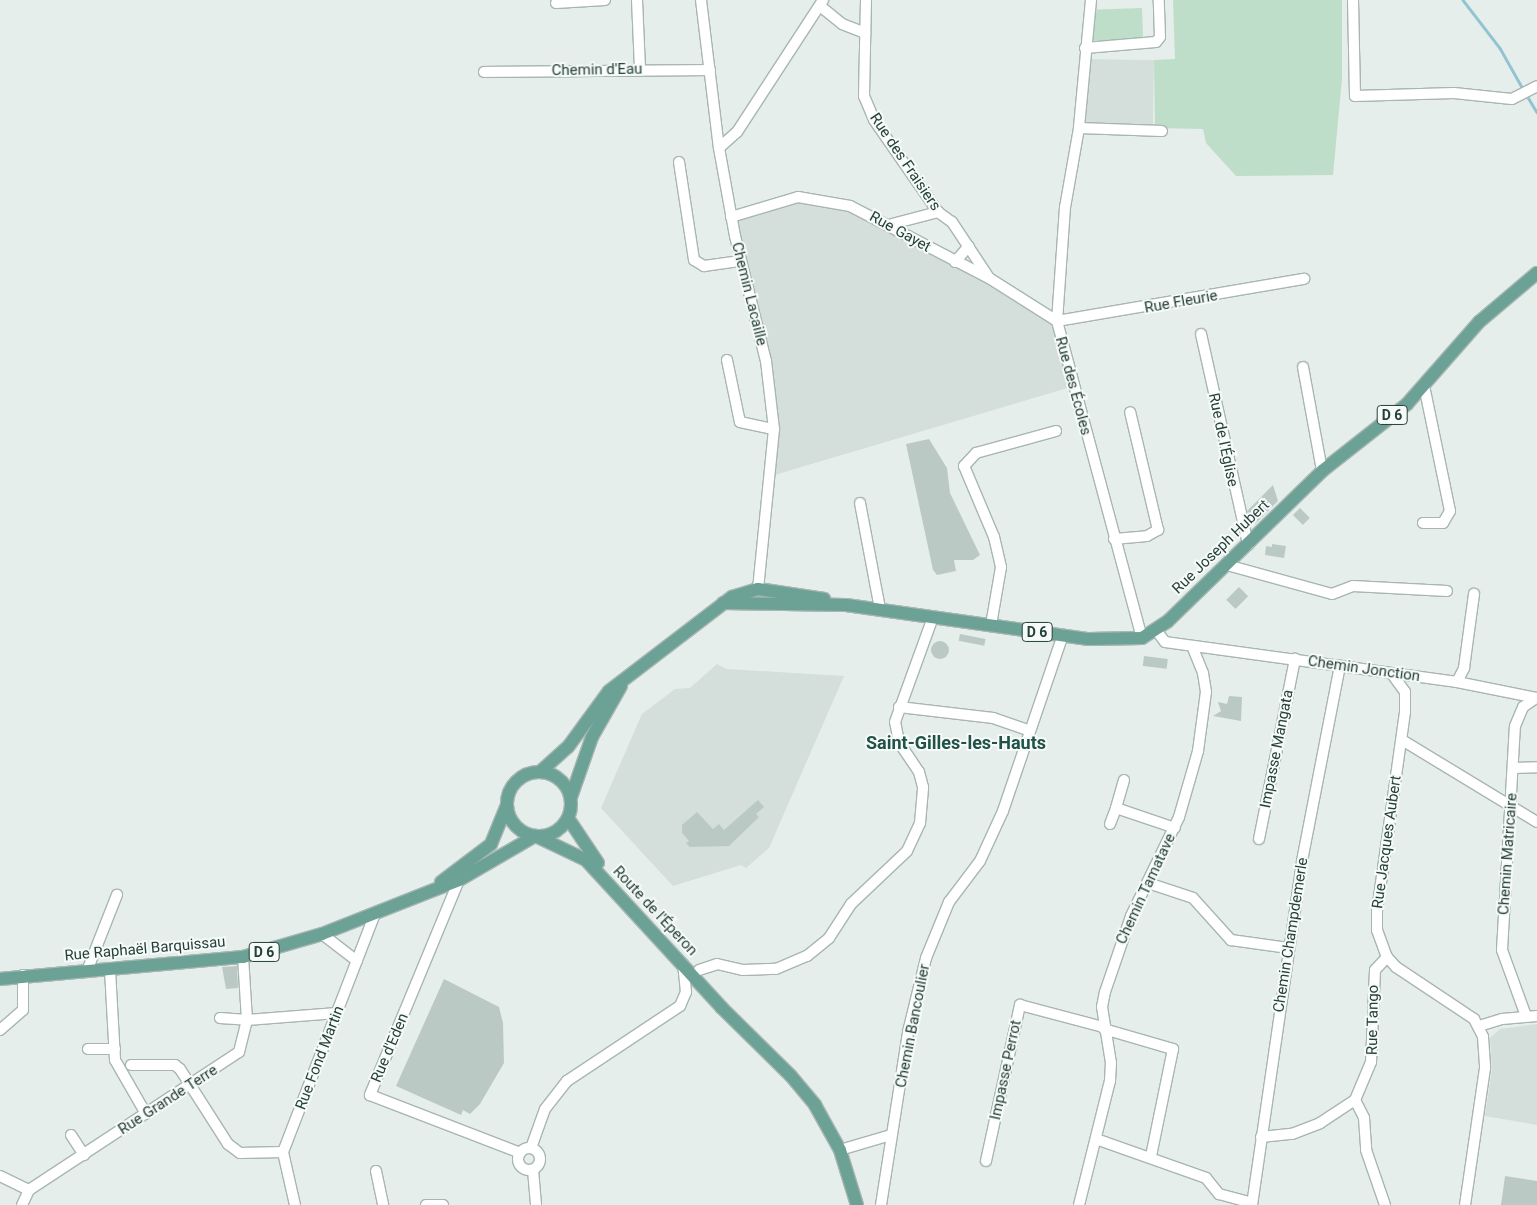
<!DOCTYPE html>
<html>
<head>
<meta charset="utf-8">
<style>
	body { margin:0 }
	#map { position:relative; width:1537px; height:1205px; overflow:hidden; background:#e6eeeb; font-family:Roboto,sans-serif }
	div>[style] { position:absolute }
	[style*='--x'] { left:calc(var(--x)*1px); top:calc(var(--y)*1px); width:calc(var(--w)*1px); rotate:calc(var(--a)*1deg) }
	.built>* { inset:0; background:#d4deda; transform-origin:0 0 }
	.green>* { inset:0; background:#bfdec9; transform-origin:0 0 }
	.stream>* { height:2.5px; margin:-1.25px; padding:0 1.25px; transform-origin:1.25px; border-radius:1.25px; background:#90c4d1 }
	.building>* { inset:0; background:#bbc9c4; transform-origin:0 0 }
	.round { border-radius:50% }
	.roads { filter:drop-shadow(1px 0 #a8b6b2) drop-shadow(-1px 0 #a8b6b2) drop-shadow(0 1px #a8b6b2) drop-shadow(0 -1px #a8b6b2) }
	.minor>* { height:10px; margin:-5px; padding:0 5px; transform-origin:5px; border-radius:5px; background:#fff }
	.minor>.ring { margin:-5px; padding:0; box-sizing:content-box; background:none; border:10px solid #fff; border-radius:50% }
	.major>* { height:12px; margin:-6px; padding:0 6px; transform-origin:6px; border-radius:6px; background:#6ca296 }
	.major>.ring { margin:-6px; padding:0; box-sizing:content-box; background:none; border:12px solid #6ca296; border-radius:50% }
	span { translate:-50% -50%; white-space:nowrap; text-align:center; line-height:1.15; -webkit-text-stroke:4px #f6faf8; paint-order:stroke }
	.shield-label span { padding:1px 4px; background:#f6faf8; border:1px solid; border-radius:4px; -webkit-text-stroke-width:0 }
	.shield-label { font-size:14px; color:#25403a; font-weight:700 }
	.street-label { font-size:15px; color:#25403a }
	.quarter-label { font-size:18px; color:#215248; font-weight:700 }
</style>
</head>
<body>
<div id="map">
	<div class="built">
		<div style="left:1087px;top:59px;width:67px;height:66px;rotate:1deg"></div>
		<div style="clip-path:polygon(782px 200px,832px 201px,908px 237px,1056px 325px,1071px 387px,771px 476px,775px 429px,732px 217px)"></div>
		<div style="clip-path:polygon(717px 664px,727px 669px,844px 676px,769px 848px,746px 868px,741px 865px,673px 886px,601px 808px,642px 714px,675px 689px,690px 688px)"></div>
		<div style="clip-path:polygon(1537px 1024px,1537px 1125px,1485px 1116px,1492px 1069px,1490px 1038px,1500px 1029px)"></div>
	</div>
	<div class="green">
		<div style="clip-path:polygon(1173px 0,1342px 0,1342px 79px,1333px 175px,1236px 176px,1206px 143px,1203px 129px,1155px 128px,1154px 60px,1175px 59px)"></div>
		<div style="left:1142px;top:8px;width:31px;height:50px;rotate:88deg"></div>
	</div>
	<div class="stream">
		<div style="--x:1463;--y:0;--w:61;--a:52.4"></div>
		<div style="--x:1500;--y:48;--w:47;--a:60.7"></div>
		<div style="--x:1526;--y:94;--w:21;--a:59"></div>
	</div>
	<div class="building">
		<div style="clip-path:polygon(929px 439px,947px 468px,950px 493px,980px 555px,973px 560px,954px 560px,956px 571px,937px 575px,933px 570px,906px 444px)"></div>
		<div style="clip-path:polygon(1273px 485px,1278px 501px,1255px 524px,1247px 511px)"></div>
		<div style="left:1300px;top:508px;width:14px;height:10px;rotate:45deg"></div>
		<div style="clip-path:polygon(1272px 544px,1286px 546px,1284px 558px,1265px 555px,1266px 546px,1272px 547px)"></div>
		<div style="left:1239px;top:587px;width:13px;height:18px;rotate:45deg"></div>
		<div style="left:960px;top:634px;width:26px;height:7px;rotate:11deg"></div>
		<div class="round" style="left:931px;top:641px;width:18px;height:18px"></div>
		<div style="left:1144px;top:656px;width:24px;height:10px;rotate:7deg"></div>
		<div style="clip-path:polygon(1229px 696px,1242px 697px,1241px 721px,1213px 716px,1221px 711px,1218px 702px,1227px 704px)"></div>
		<div style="clip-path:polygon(758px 800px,764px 807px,756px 814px,759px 817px,729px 846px,690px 847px,686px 843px,689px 841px,682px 833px,682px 825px,697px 812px,713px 829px,719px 824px,724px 830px)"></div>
		<div style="clip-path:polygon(237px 966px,238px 988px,226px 989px,222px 967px)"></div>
		<div style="clip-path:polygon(444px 979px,499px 1007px,503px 1023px,504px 1063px,480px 1104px,470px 1114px,463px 1110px,461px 1115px,396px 1086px)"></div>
		<div style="clip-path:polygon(1505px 1176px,1537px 1181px,1537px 1205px,1501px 1205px)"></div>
	</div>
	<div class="roads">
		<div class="minor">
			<div style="--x:637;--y:0;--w:70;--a:87.5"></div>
			<div style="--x:701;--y:0;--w:149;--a:83.1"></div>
			<div style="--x:719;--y:148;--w:89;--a:79.7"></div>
			<div style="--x:735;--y:236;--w:129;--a:76.1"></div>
			<div style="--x:766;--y:361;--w:68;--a:83.3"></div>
			<div style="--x:774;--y:429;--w:161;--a:95.7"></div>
			<div style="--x:866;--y:0;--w:96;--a:91.2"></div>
			<div style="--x:864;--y:96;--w:26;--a:67"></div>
			<div style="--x:874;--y:120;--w:112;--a:55.2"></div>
			<div style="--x:938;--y:212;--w:17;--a:36"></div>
			<div style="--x:952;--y:222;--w:67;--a:56.5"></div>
			<div style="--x:1091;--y:0;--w:129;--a:95.4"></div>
			<div style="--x:1079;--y:128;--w:80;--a:100"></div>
			<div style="--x:1065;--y:207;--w:114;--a:94"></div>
			<div style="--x:1057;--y:321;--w:328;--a:75"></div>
			<div style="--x:1353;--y:0;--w:96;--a:88.8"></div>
			<div style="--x:1355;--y:96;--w:99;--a:-1.7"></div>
			<div style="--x:1454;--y:93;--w:58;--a:5.9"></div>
			<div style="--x:1512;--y:99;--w:28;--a:-27"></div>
			<div style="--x:556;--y:3;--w:49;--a:-3.5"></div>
			<div style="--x:820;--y:6;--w:28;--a:39"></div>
			<div style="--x:842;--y:24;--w:25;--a:21"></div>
			<div style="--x:1085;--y:48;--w:71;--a:-4.8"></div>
			<div style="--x:1156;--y:42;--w:6;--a:-51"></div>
			<div style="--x:1160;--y:37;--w:37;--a:-92"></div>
			<div style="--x:484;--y:72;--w:226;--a:-0.5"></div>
			<div style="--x:1079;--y:128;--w:83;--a:2.1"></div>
			<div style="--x:719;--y:148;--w:24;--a:-42"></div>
			<div style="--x:737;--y:132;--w:158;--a:-56.9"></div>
			<div style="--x:679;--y:162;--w:99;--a:81.3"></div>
			<div style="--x:694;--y:260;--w:12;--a:31"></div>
			<div style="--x:704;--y:266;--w:37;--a:-8"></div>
			<div style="--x:731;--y:217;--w:70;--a:-16.6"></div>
			<div style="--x:798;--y:197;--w:53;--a:9.8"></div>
			<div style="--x:850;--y:206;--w:157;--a:27.4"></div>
			<div style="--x:989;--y:278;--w:80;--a:32.3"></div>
			<div style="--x:892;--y:224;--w:48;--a:-14.6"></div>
			<div style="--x:955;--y:262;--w:21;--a:-49"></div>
			<div style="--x:1057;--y:321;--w:251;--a:-9.7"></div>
			<div style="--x:1201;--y:334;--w:216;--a:77.4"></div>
			<div style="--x:727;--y:360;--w:63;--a:78.2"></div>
			<div style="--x:740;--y:422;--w:35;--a:12"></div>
			<div style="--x:1303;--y:367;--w:106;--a:79.6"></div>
			<div style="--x:860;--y:503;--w:108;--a:79.3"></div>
			<div style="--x:1423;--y:523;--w:20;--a:0"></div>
			<div style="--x:1443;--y:523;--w:14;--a:-60"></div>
			<div style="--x:1450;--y:511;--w:129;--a:-101.7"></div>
			<div style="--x:1114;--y:539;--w:33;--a:-5"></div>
			<div style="--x:1147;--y:536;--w:13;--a:-29"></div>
			<div style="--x:1158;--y:530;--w:121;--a:-103.3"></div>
			<div style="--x:1227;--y:565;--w:109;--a:15.4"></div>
			<div style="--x:1332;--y:594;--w:22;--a:-21"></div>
			<div style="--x:1353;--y:586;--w:94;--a:3"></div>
			<div style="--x:991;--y:625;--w:59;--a:-80.2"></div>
			<div style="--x:1001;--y:567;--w:31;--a:-103"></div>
			<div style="--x:994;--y:537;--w:77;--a:-112.9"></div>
			<div style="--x:964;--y:466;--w:18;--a:-47"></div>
			<div style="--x:976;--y:453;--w:83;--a:-15.4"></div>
			<div style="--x:1156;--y:630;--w:15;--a:53"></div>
			<div style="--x:1165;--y:642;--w:295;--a:7.8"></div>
			<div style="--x:1457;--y:682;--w:82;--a:11.3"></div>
			<div style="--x:1392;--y:674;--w:22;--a:54"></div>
			<div style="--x:1405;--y:692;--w:20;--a:90"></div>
			<div style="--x:1405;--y:712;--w:200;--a:98"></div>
			<div style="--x:1377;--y:910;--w:20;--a:90"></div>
			<div style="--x:1377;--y:930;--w:29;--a:70"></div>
			<div style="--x:1387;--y:957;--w:13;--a:48"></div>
			<div style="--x:1396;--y:967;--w:94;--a:33.7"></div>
			<div style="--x:1474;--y:1019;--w:20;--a:63"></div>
			<div style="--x:1483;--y:1037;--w:31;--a:86"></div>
			<div style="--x:1485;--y:1068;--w:138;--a:98.3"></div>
			<div style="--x:1457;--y:682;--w:16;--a:-63"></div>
			<div style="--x:1464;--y:668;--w:75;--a:-82.3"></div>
			<div style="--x:899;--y:707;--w:95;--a:6.7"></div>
			<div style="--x:993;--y:718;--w:39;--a:19"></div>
			<div style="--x:1402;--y:740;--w:158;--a:31.3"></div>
			<div style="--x:1513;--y:768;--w:24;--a:-2"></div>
			<div style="--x:1124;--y:780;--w:29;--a:106"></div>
			<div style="--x:1116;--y:808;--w:62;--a:18.7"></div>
			<div style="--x:1110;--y:824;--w:17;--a:-69"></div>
			<div style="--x:1259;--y:839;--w:184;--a:-78.7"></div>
			<div style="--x:459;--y:880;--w:233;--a:112.5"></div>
			<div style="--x:370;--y:1095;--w:161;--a:21.1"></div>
			<div style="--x:1148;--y:883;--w:47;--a:18.4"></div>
			<div style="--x:1193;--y:898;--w:57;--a:47.9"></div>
			<div style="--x:1231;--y:940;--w:58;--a:8"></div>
			<div style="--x:322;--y:934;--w:44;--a:37.6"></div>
			<div style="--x:110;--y:970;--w:90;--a:86.8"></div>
			<div style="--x:115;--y:1060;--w:62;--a:60.1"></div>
			<div style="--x:699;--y:970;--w:19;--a:-18"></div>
			<div style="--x:717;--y:964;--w:27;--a:13"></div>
			<div style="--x:743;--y:970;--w:33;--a:-2"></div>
			<div style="--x:776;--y:969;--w:34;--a:-23"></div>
			<div style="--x:807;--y:956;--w:28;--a:-39"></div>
			<div style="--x:829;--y:938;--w:40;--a:-57.1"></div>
			<div style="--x:851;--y:904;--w:77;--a:-43.4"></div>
			<div style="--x:907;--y:851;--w:31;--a:-65"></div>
			<div style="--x:920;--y:823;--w:36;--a:-85"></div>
			<div style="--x:923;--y:787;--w:16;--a:-105"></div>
			<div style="--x:919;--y:772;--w:36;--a:-124"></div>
			<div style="--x:899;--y:742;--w:20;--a:-101"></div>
			<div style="--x:895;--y:722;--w:112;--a:-70.1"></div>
			<div style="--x:87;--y:971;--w:82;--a:-68.5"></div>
			<div style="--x:1526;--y:1016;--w:70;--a:-110"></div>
			<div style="--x:1502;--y:950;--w:224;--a:-86.7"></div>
			<div style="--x:1515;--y:726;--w:21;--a:-67"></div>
			<div style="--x:1523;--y:707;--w:16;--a:-35"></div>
			<div style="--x:220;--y:1018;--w:27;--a:4"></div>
			<div style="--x:247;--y:1020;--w:90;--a:-4.4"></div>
			<div style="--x:1479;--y:1026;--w:24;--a:-17"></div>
			<div style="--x:1502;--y:1019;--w:35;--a:-5"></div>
			<div style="--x:1104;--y:1029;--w:72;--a:16.2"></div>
			<div style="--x:1173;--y:1049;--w:109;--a:101.6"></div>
			<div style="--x:0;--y:1030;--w:30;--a:-41"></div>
			<div style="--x:23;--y:1010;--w:35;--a:-90"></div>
			<div style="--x:88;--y:1049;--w:27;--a:0"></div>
			<div style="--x:131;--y:1065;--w:44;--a:0"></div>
			<div style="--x:175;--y:1065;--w:6;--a:39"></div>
			<div style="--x:180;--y:1069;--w:89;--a:57.4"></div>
			<div style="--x:228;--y:1144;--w:15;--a:37"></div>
			<div style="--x:240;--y:1153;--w:43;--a:-1.3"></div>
			<div style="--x:1355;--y:1100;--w:20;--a:63"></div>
			<div style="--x:1364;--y:1118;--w:32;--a:86"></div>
			<div style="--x:1366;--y:1150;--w:58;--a:70.9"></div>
			<div style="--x:71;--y:1135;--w:24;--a:57"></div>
			<div style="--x:1261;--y:1137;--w:31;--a:-6"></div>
			<div style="--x:1292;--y:1134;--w:30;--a:-21"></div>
			<div style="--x:1320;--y:1123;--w:42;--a:-33.3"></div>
			<div style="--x:1355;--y:1100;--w:41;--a:-67.2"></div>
			<div style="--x:1371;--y:1062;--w:92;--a:-87.5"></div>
			<div style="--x:1375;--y:970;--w:18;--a:-47"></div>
			<div style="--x:1096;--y:1139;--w:117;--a:19.5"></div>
			<div style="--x:1206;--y:1178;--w:21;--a:51"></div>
			<div style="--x:1219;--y:1194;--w:34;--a:15"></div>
			<div style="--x:531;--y:1148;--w:41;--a:-70.3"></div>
			<div style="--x:545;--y:1109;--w:36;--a:-52"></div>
			<div style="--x:567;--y:1081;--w:136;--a:-33.6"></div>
			<div style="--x:680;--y:1006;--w:15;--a:-67"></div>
			<div style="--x:686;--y:992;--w:28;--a:-96"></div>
			<div class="ring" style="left:518px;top:1148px;width:12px;height:12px"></div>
			<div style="--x:840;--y:1150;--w:53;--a:-16.4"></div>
			<div style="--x:986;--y:1161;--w:160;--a:-77.7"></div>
			<div style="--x:1020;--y:1005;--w:86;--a:14.8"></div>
			<div style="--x:533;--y:1170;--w:35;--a:85"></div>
			<div style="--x:376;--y:1171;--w:35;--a:78"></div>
			<div style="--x:0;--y:1176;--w:32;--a:26"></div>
			<div style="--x:22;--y:1205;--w:17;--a:-65"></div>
			<div style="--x:29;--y:1190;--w:251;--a:-33.3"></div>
			<div style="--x:239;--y:1052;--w:33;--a:-76"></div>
			<div style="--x:247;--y:1020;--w:63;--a:-93.6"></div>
			<div style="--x:295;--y:1205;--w:54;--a:-102.8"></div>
			<div style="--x:283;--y:1152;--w:256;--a:-68.9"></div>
			<div style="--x:426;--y:1205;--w:17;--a:0"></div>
			<div style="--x:881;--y:1205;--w:175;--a:-81.1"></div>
			<div style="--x:908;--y:1032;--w:76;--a:-76.3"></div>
			<div style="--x:926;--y:958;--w:61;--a:-67.7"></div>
			<div style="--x:949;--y:902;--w:51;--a:-52.9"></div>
			<div style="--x:980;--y:861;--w:55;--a:-65.3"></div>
			<div style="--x:1003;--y:811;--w:186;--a:-71.2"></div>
			<div style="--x:1079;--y:1205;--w:128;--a:-76"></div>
			<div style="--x:1110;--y:1081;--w:18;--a:-87"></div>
			<div style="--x:1111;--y:1063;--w:57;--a:-99.1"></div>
			<div style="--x:1102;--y:1007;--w:15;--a:-79"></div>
			<div style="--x:1105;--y:992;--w:80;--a:-71.1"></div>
			<div style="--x:1131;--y:916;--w:110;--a:-64.1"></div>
			<div style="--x:1179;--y:817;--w:69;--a:-73.9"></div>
			<div style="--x:1198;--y:751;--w:60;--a:-82.3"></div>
			<div style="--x:1206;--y:692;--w:19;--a:-99"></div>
			<div style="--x:1203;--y:673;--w:29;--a:-112"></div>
			<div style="--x:1252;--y:1205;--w:348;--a:-81.7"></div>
			<div style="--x:1302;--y:861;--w:199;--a:-79"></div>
		</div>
		<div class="major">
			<div style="--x:723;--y:603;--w:123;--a:0.9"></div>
			<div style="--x:846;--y:605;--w:245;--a:8"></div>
			<div style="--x:1089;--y:639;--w:53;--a:-1.1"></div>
			<div style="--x:1142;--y:638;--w:31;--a:-33"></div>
			<div style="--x:1168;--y:621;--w:215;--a:-44.2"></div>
			<div style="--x:1322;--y:471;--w:108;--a:-38.2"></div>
			<div style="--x:1407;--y:404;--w:109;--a:-48.7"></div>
			<div style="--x:1479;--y:322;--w:76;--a:-40.2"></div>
			<div style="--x:540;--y:772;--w:38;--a:-42"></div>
			<div style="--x:568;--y:747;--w:69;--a:-53.8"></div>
			<div style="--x:609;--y:691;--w:155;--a:-37.4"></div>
			<div style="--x:732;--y:597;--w:27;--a:-17"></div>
			<div style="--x:758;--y:589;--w:67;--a:8.6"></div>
			<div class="ring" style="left:507px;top:772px;width:52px;height:52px"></div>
			<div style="--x:571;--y:797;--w:64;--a:-70.7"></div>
			<div style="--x:592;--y:737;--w:59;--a:-60.4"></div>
			<div style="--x:568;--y:818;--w:54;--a:56.3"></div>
			<div style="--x:538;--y:837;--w:53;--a:25.6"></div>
			<div style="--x:586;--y:860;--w:200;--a:47.4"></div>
			<div style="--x:721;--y:1007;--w:98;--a:44.6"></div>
			<div style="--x:791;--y:1076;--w:38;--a:50"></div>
			<div style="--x:815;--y:1105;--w:51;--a:60.9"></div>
			<div style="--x:840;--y:1150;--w:58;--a:72.8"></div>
			<div style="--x:441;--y:882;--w:63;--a:-37.2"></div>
			<div style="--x:491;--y:844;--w:42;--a:-67.7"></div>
			<div style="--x:0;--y:979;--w:244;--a:-5.2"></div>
			<div style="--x:243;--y:957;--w:82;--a:-16.2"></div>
			<div style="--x:322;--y:934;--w:147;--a:-21.5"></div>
			<div style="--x:459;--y:880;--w:88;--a:-30.1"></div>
		</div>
	</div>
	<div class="shield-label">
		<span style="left:1392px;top:415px">D 6</span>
		<span style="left:1037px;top:632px">D 6</span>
		<span style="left:264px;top:952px">D 6</span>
	</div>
	<div class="street-label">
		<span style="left:597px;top:70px;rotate:-1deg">Chemin d'Eau</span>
		<span style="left:905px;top:162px;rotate:56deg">Rue des Fraisiers</span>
		<span style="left:900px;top:232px;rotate:29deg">Rue Gayet</span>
		<span style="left:749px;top:294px;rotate:76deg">Chemin Lacaille</span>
		<span style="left:1181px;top:302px;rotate:-10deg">Rue Fleurie</span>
		<span style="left:1073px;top:386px;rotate:75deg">Rue des Écoles</span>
		<span style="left:1223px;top:440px;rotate:78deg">Rue de l'Église</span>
		<span style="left:1221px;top:547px;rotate:-44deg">Rue Joseph Hubert</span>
		<span style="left:1364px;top:669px;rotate:8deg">Chemin Jonction</span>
		<span style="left:1277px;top:749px;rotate:-79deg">Impasse Mangata</span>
		<span style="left:1387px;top:842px;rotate:-82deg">Rue Jacques Aubert</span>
		<span style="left:1508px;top:854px;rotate:-86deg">Chemin Matricaire</span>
		<span style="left:1146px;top:889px;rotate:-65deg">Chemin Tamatave</span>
		<span style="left:655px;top:911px;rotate:47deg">Route de l'Éperon</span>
		<span style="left:1291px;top:935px;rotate:-81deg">Chemin Champdemerle</span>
		<span style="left:145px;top:949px;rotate:-5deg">Rue Raphaël Barquissau</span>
		<span style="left:1373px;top:1020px;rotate:-89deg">Rue Tango</span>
		<span style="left:913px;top:1026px;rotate:-79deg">Chemin Bancoulier</span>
		<span style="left:390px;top:1048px;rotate:-67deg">Rue d'Eden</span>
		<span style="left:320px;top:1058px;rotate:-69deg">Rue Fond Martin</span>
		<span style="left:1006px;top:1070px;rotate:-78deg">Impasse Perrot</span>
		<span style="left:168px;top:1100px;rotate:-33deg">Rue Grande Terre</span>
	</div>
	<div class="quarter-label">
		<span style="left:956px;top:743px">Saint-Gilles-les-Hauts</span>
	</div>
</div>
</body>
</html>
